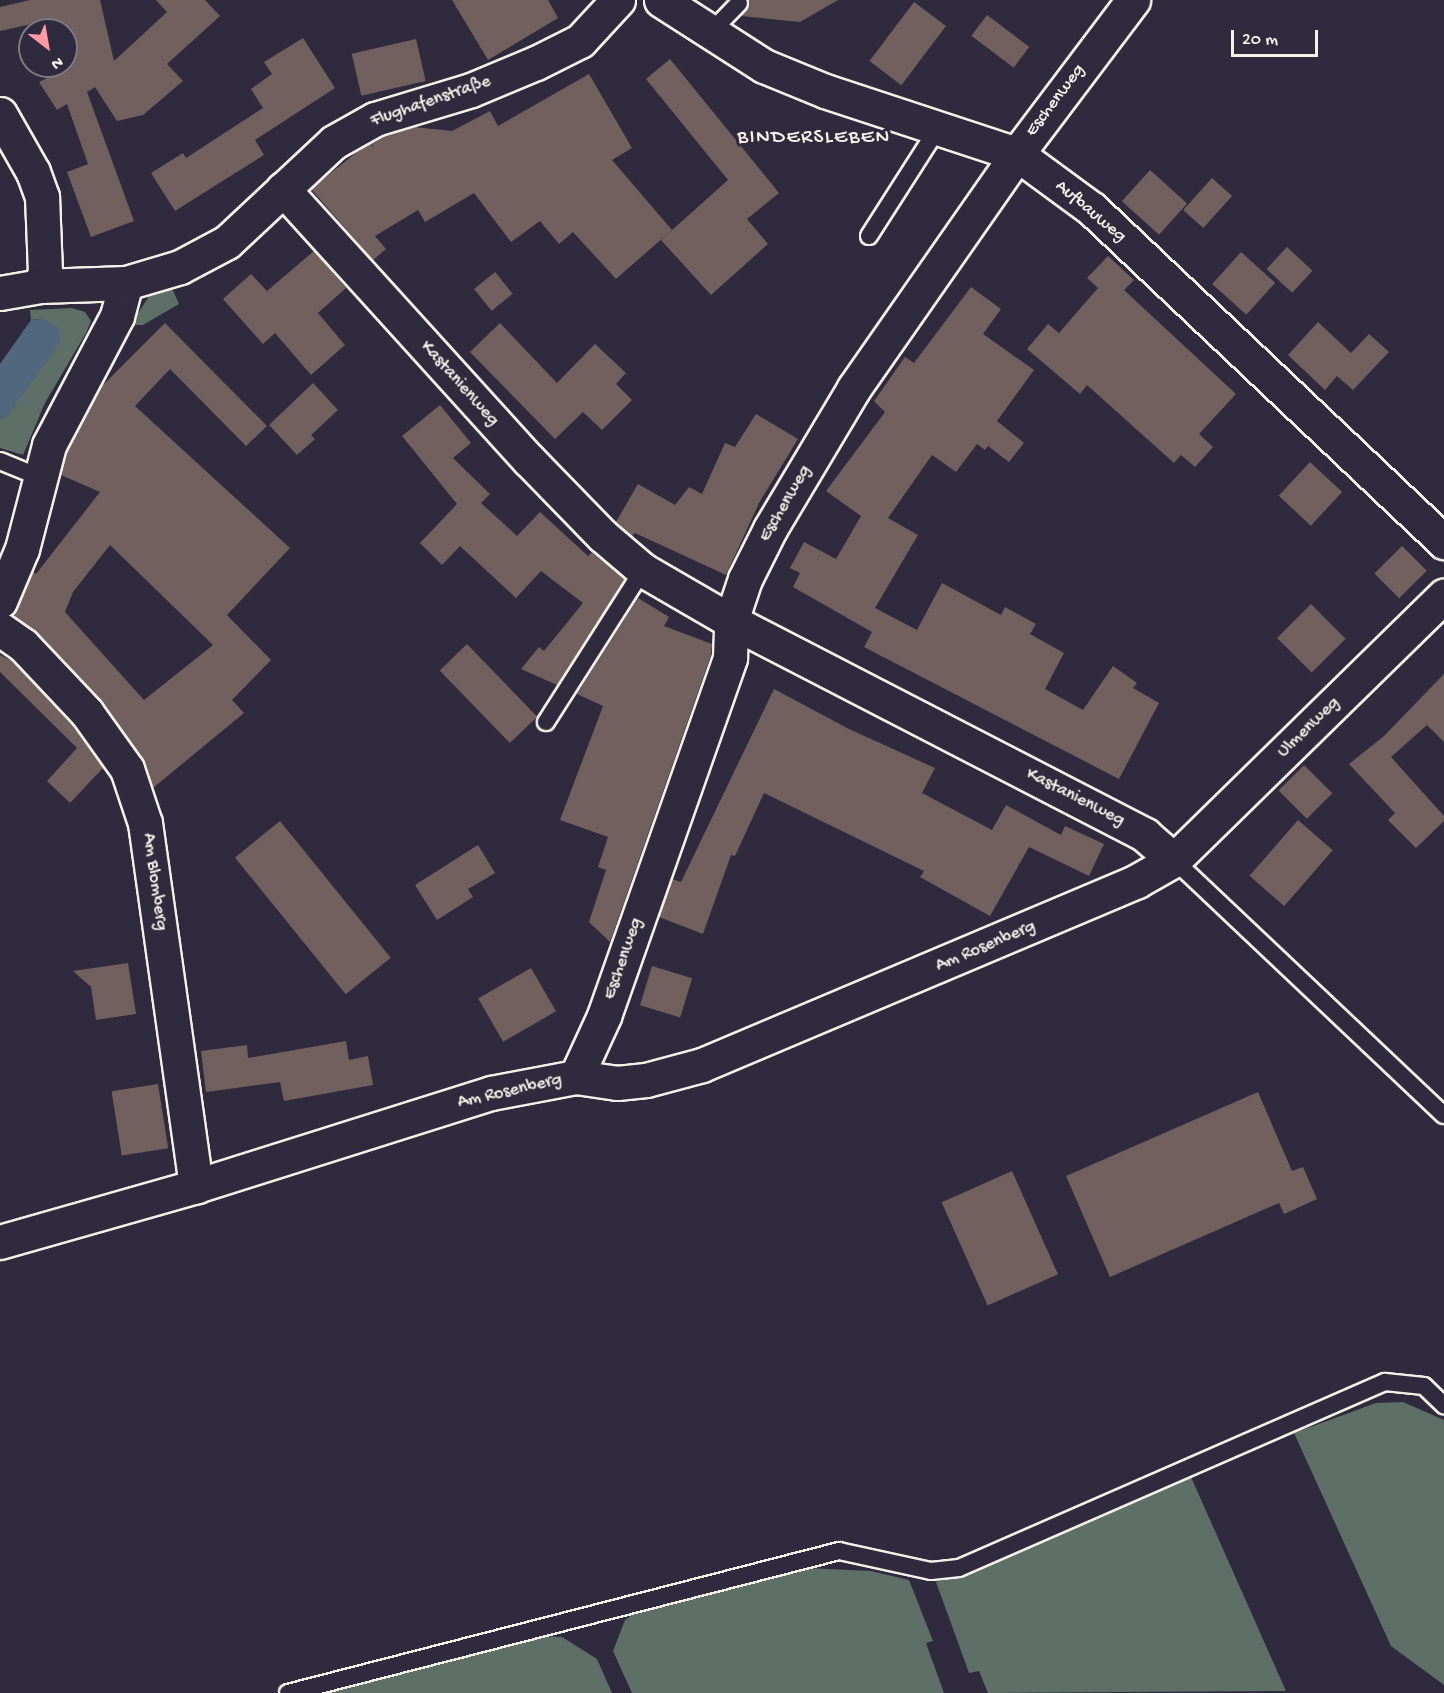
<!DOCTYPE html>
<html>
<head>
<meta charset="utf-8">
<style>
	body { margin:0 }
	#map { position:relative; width:1444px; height:1693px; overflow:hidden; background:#2f2a3d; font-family:"Gochi Hand",sans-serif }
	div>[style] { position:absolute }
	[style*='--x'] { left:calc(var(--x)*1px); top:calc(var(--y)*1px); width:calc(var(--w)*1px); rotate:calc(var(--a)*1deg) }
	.green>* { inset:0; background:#5d6f67 }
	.water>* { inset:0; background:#51677d }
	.building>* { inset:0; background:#71605e; transform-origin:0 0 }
	.roads { filter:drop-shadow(2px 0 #f4f1e8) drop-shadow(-2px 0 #f4f1e8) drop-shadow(0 2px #f4f1e8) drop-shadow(0 -2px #f4f1e8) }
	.lane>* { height:16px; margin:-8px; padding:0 8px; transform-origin:8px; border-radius:8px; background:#2f2a3d }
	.street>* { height:33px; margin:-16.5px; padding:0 16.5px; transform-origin:16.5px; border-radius:16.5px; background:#2f2a3d }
	.secondary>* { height:33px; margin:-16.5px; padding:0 16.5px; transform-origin:16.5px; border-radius:16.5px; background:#2f2a3d }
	span { translate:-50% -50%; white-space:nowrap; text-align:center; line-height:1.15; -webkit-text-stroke:6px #2f2a3d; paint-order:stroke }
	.street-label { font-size:18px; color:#f4f1e8 }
	.quarter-label { font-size:21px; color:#f4f1e8; letter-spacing:1.5px }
	.north { position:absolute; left:18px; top:18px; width:60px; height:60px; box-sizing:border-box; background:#2f2a3d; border:2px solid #7e7a81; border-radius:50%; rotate:149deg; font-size:16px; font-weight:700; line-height:24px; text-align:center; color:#f4f1e8 }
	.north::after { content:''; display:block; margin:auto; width:21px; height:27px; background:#ff9aa2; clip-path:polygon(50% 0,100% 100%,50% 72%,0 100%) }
	.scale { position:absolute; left:1231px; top:30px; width:87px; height:27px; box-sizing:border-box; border:3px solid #f4f1e8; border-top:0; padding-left:8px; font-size:18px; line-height:21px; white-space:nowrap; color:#f4f1e8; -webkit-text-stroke:4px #2f2a3d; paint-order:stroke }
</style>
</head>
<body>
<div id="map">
	<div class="green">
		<div style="clip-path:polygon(171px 286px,179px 304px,143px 325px,130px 325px,152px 292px)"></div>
		<div style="clip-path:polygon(72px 308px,85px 312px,91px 321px,86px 333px,45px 403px,23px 455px,0 448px,0 419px,9px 414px,43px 319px,31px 320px,30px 310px)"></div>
		<div style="clip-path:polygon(1403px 1402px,1444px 1420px,1444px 1685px,1391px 1646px,1294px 1433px,1376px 1403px)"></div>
		<div style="clip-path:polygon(1191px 1477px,1286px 1691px,988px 1693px,979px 1671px,969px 1673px,936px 1582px,1009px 1557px)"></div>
		<div style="clip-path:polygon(806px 1568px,871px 1571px,909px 1580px,933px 1641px,926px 1643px,944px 1693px,632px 1693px,613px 1651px,625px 1620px,642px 1608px)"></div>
		<div style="clip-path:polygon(535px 1636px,562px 1637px,597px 1659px,612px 1693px,326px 1693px)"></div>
	</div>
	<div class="water">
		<div style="clip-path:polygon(43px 319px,58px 328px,61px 341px,9px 414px,0 419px,0 364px,31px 320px)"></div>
	</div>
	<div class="building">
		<div style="clip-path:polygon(30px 0,100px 0,114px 61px,167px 12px,156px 0,205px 0,220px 16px,167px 64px,183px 81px,143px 115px,117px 121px,95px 87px,87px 92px,134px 221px,91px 237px,67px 172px,88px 164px,67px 104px,57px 110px,39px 82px,66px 69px,66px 30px,56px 30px,54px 19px,0 31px,0 7px)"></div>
		<div style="clip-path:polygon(452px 0,548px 0,558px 18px,488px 60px)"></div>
		<div style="clip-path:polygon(749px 0,838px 0,800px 22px,741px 16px)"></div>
		<div style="left:914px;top:2px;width:40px;height:74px;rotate:37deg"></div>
		<div style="left:987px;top:15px;width:53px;height:26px;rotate:37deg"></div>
		<div style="clip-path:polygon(303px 38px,335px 88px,255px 140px,264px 155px,175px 211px,151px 173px,183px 153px,186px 158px,263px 108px,251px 89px,272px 74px,264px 62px)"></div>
		<div style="left:416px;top:39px;width:43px;height:66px;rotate:77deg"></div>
		<div style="clip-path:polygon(670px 59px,779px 193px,747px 219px,768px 244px,711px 295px,661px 240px,728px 180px,646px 79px)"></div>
		<div style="clip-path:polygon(589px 74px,632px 148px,612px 160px,672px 230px,616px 279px,573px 232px,559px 244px,540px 221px,511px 242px,474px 193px,425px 222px,418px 210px,375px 236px,386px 249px,373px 260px,311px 189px,357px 152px,371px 144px,374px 149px,372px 144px,387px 135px,414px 127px,452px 131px,490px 111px,498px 126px)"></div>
		<div style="left:1150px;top:170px;width:50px;height:42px;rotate:42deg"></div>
		<div style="left:1212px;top:178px;width:27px;height:43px;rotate:42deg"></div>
		<div style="left:1287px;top:247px;width:35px;height:30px;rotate:43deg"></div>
		<div style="clip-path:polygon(314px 251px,346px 288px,318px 313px,345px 345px,311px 375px,275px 333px,263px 344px,223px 299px,251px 274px,267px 291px)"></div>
		<div style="left:1241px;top:252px;width:46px;height:43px;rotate:42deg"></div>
		<div style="clip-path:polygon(1108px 256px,1134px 280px,1124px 290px,1236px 394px,1199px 434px,1213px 447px,1195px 467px,1181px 455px,1174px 463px,1087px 385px,1080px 394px,1027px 349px,1048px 324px,1059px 333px,1098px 288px,1087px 278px)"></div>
		<div style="left:495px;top:272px;width:28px;height:27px;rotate:51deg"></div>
		<div style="clip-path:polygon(971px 287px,1001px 309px,983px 334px,1034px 370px,997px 421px,1024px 443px,1009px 462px,988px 446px,985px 450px,977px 444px,956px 472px,932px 455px,888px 518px,918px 535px,875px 608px,917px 630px,942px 583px,1001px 615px,1005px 607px,1036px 624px,1030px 634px,1064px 653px,1045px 689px,1083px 710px,1113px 666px,1137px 683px,1133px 688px,1159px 703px,1119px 779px,864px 647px,872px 632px,793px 587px,800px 573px,790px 568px,804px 542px,836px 559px,861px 516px,826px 491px,885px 412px,874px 401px,905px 357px,914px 363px)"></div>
		<div style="clip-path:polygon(1318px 322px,1351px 353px,1369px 334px,1389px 352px,1353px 390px,1337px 376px,1325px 390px,1288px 355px)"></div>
		<div style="clip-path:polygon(evenodd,165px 323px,267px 426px,246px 446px,170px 369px,135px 406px,290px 548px,227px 615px,271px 660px,232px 700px,244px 713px,153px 788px,142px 758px,102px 702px,37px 632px,14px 616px,33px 571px,36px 574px,100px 492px,61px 475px,67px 452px,101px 387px,165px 323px,110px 545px,213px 645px,144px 700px,65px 612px,73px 592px,110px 545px)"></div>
		<div style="clip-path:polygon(500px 323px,557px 383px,595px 344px,626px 373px,616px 384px,632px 400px,602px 430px,583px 412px,555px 439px,470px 352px)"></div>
		<div style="clip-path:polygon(313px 383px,338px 410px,311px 435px,315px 439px,297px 455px,269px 425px)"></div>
		<div style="clip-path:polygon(440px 405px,471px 443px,453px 458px,490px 494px,481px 503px,517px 536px,540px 512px,588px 556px,592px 552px,625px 579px,557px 685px,521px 669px,539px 647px,544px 651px,583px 603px,541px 571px,516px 598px,460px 546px,442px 565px,420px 543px,457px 504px,402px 436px)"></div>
		<div style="clip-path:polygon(756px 414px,798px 439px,759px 503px,726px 575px,635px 533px,632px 536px,616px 522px,638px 484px,675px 505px,689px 487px,702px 494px,725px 443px,735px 447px)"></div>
		<div style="left:1310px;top:462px;width:44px;height:46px;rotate:43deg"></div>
		<div style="left:1402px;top:546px;width:35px;height:39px;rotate:45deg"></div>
		<div style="clip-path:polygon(638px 598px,669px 617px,664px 626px,712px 644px,711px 655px,610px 942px,589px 922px,606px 870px,598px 867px,608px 837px,560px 820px,603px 706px,577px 694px)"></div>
		<div style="left:1311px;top:604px;width:49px;height:48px;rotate:45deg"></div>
		<div style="left:467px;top:644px;width:101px;height:38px;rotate:46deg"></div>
		<div style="clip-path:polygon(0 655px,12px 661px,72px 725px,103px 768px,70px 803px,47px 781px,77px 748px,0 672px)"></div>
		<div style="clip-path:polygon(1444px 674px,1444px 742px,1427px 725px,1391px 757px,1444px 816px,1444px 821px,1416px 848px,1388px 820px,1395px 813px,1349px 764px,1384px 736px)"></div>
		<div style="clip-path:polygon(774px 689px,849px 729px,935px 768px,922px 793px,992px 830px,1006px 805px,1061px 835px,1065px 826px,1104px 844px,1089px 876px,1029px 847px,990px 916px,920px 877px,924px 871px,764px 793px,735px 856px,731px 855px,703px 934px,659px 917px,672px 879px,681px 882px)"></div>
		<div style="left:1304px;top:765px;width:40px;height:36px;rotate:45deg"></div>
		<div style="left:1298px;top:820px;width:46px;height:74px;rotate:41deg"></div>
		<div style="left:280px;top:821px;width:176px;height:58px;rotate:51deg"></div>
		<div style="clip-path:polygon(478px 845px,495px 873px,468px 889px,473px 897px,437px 920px,415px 885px)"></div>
		<div style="clip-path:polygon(128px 963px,136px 1014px,96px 1020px,91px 987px,73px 971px)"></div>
		<div style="left:652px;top:966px;width:42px;height:41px;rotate:17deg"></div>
		<div style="left:531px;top:968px;width:50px;height:61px;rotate:60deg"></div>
		<div style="clip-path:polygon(346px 1041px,349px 1060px,368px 1056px,373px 1085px,284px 1101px,280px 1082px,206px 1092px,201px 1051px,247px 1045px,248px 1058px)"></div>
		<div style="left:158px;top:1084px;width:65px;height:47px;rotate:81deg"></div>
		<div style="clip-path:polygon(1258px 1092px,1292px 1171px,1303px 1167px,1317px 1199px,1284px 1214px,1279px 1203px,1110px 1277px,1066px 1176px)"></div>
		<div style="left:1012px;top:1171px;width:113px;height:77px;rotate:66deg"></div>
	</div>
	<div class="roads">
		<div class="lane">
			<div style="--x:709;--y:34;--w:43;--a:-45.9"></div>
			<div style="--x:869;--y:236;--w:128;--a:-57.4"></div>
			<div style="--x:0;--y:461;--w:42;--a:22.3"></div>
			<div style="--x:546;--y:722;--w:180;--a:-57.5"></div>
			<div style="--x:1174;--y:860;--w:371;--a:43.4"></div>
			<div style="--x:288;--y:1693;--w:569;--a:-14.45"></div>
			<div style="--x:839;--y:1551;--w:94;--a:12.3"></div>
			<div style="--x:931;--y:1571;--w:28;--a:-6"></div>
			<div style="--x:959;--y:1568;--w:465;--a:-23.6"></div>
			<div style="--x:1385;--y:1382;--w:39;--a:6"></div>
			<div style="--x:1424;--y:1386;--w:28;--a:44"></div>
		</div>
		<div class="street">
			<div style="--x:661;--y:0;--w:122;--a:32.7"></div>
			<div style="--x:764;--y:66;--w:66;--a:22.3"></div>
			<div style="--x:825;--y:91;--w:202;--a:18.2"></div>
			<div style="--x:1017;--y:154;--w:93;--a:36.3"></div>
			<div style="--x:1092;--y:209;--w:485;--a:43.4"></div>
			<div style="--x:0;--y:114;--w:67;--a:60.4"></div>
			<div style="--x:33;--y:172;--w:27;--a:70"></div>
			<div style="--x:42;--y:197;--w:75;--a:87.7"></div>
			<div style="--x:45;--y:272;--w:15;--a:110"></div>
			<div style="--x:283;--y:189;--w:365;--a:47.8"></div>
			<div style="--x:528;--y:459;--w:107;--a:45.8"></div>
			<div style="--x:603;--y:536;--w:52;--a:40.4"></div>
			<div style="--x:643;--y:570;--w:102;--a:30.1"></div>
			<div style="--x:731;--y:621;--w:466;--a:27.3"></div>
			<div style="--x:1145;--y:835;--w:38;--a:41"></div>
			<div style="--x:0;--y:601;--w:56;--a:-67.1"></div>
			<div style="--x:22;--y:549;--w:107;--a:-75.4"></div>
			<div style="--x:49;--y:445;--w:146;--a:-62.2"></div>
			<div style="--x:117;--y:316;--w:34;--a:-75"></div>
			<div style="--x:0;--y:629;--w:28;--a:35"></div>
			<div style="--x:23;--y:645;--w:93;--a:46.7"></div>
			<div style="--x:87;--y:713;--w:69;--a:54.5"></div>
			<div style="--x:127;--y:769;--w:57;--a:71.6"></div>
			<div style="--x:145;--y:823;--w:367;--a:82"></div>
			<div style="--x:576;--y:1077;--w:67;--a:-65.3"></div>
			<div style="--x:604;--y:1016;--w:380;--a:-70.6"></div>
			<div style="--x:730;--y:658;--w:37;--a:-88"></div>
			<div style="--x:731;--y:621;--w:44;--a:-71.6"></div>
			<div style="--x:745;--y:579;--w:56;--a:-63.4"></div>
			<div style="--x:770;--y:529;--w:164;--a:-59.2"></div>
			<div style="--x:854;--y:388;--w:285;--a:-55.1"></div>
			<div style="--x:1017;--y:154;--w:193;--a:-53"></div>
			<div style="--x:0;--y:1242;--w:204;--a:-15.9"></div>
			<div style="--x:196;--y:1186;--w:309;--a:-17.5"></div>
			<div style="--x:491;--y:1093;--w:86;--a:-10.7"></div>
			<div style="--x:576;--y:1077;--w:41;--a:8.3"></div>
			<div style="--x:617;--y:1083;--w:29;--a:-6"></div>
			<div style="--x:646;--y:1080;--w:58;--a:-15"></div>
			<div style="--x:702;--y:1065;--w:472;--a:-22.9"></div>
			<div style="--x:1137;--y:881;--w:43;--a:-29.6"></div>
			<div style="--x:1174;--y:860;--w:378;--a:-44.4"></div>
		</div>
		<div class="secondary">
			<div style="--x:0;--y:293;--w:41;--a:-9.9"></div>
			<div style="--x:40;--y:286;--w:86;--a:-2"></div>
			<div style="--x:126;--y:283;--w:56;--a:-16.5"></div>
			<div style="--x:180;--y:267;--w:53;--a:-28"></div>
			<div style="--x:227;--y:242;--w:146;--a:-43.1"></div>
			<div style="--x:334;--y:142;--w:47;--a:-29.3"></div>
			<div style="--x:375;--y:119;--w:100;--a:-16.8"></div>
			<div style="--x:471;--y:90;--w:70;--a:-22.6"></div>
			<div style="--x:536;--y:63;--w:49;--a:-26.6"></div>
			<div style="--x:580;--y:41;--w:56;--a:-47.2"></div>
		</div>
	</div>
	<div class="street-label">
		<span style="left:1056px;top:101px;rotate:-53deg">Eschenweg</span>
		<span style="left:431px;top:102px;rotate:-19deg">Flughafenstraße</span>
		<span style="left:1090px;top:212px;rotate:40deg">Aufbauweg</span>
		<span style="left:459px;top:384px;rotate:48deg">Kastanienweg</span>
		<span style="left:786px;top:504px;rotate:-60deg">Eschenweg</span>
		<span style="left:1309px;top:728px;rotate:-44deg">Ulmenweg</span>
		<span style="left:1075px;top:798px;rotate:27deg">Kastanienweg</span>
		<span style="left:154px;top:882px;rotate:82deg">Am Blomberg</span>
		<span style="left:986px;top:947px;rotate:-23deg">Am Rosenberg</span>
		<span style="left:624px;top:959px;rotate:-71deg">Eschenweg</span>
		<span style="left:510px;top:1092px;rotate:-13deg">Am Rosenberg</span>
	</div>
	<div class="quarter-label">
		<span style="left:814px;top:139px">BINDERSLEBEN</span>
	</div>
	<div class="north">N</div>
	<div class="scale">20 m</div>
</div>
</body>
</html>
